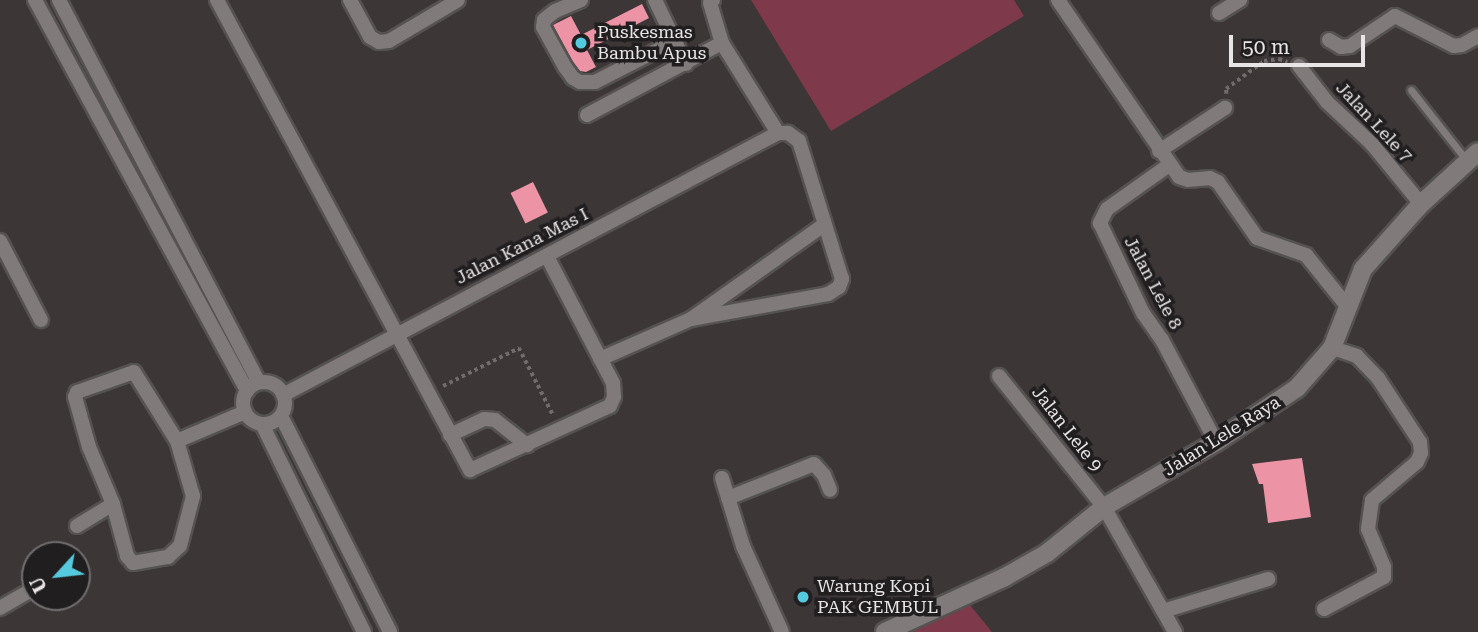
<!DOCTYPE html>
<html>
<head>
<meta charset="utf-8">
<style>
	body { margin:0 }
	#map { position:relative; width:1478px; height:632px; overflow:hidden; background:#3c3637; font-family:"Roboto Serif",serif }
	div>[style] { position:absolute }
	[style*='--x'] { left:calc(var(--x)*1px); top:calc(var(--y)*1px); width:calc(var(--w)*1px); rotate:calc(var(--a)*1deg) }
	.green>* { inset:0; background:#7e3a4a }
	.building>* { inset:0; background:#ec93a5; transform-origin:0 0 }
	.path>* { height:3.5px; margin-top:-1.75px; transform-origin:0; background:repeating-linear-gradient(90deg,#706b6c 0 3.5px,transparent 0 7px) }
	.roads { filter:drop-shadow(2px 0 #565252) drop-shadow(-2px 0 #565252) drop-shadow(0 2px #565252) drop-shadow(0 -2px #565252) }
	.service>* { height:7px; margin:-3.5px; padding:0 3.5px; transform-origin:3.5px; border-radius:3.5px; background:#807a7b }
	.minor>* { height:14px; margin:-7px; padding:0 7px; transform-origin:7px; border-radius:7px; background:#807a7b }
	.minor>.ring { margin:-7px; padding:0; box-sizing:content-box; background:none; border:14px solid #807a7b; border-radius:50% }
	.tertiary>* { height:18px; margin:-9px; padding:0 9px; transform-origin:9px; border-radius:9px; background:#807a7b }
	.dots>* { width:19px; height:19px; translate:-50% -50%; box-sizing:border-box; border:4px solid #211e1f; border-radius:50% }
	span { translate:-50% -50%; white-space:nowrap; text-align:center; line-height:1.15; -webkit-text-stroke:7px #211e1f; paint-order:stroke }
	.poi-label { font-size:18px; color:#e9e5e6 }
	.left { translate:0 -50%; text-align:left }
	.street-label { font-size:18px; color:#e9e5e6 }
	.north { position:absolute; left:21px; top:541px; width:70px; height:70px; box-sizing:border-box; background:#211e1f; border:2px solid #716e6f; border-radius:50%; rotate:243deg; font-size:19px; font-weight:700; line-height:28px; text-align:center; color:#e9e5e6 }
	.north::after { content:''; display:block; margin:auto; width:24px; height:32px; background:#55cadf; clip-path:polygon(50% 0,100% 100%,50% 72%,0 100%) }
	.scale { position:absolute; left:1229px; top:35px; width:136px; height:32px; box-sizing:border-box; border:4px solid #e9e5e6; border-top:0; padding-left:9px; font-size:21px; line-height:24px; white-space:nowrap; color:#e9e5e6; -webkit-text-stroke:5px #211e1f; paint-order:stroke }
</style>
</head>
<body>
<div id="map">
	<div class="green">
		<div style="clip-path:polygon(751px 0,1014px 0,1024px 16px,831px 131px)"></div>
		<div style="clip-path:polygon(970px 605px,992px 632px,910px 632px)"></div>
	</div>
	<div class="building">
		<div style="clip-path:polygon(642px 4px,649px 18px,587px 50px,596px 67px,586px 72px,580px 71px,573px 62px,553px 25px,571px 16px,581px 35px)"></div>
		<div style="left:533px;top:182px;width:34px;height:25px;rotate:64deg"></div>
		<div style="clip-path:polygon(1302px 458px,1311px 517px,1268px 523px,1263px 484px,1259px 484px,1252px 464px)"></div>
	</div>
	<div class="path">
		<div style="--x:1226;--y:94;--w:5;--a:-90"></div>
		<div style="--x:1226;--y:89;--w:47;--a:-36.4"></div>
		<div style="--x:1264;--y:61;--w:15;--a:-8"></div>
		<div style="--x:1279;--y:59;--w:9;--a:21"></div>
		<div style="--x:443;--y:386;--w:85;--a:-26.6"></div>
		<div style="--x:519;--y:348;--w:75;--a:63.1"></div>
	</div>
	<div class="roads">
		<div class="service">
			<div style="--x:1411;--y:90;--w:90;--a:51.7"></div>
		</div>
		<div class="minor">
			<div style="--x:35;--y:0;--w:445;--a:61.5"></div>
			<div style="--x:59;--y:0;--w:431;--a:62.4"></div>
			<div style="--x:217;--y:0;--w:534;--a:61.71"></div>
			<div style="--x:470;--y:470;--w:154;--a:-24.6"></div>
			<div style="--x:610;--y:406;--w:10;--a:-66"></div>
			<div style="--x:614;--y:397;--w:14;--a:-94"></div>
			<div style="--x:613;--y:383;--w:143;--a:-117.5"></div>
			<div style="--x:350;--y:0;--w:42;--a:61.6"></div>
			<div style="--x:370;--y:37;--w:10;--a:29"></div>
			<div style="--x:379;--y:42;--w:10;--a:-6"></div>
			<div style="--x:389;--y:41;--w:80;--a:-30.7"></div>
			<div style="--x:581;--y:0;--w:28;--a:157"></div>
			<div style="--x:555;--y:11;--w:14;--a:141"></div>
			<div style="--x:544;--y:20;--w:7;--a:98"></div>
			<div style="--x:543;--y:27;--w:46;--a:61.2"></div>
			<div style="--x:565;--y:67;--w:14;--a:54"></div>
			<div style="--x:573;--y:78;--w:8;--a:30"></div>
			<div style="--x:580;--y:82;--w:15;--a:0"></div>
			<div style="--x:595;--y:82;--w:88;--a:-27.1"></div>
			<div style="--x:655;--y:0;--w:71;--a:64.2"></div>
			<div style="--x:713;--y:0;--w:4;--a:135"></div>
			<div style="--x:710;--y:3;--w:42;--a:73.3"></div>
			<div style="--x:722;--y:43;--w:106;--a:58.1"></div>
			<div style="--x:1058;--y:0;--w:214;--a:55.6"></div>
			<div style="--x:1179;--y:177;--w:9;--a:18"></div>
			<div style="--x:1188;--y:180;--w:22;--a:-5"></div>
			<div style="--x:1210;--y:178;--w:9;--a:27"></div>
			<div style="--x:1218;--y:182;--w:68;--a:55.1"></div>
			<div style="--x:1257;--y:238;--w:52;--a:19.1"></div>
			<div style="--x:1306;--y:255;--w:64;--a:51.3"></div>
			<div style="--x:1219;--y:13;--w:25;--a:-32"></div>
			<div style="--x:1329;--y:40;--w:14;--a:30"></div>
			<div style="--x:1341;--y:47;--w:9;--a:-6"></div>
			<div style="--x:1350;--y:46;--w:54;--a:-33.7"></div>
			<div style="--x:1395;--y:16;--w:66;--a:27"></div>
			<div style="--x:1454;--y:46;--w:8;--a:-7"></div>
			<div style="--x:1462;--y:45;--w:18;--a:-29"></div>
			<div style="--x:1299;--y:66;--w:46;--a:52.1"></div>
			<div style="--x:1327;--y:102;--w:62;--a:43"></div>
			<div style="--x:1372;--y:144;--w:77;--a:50.8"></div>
			<div style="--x:587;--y:115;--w:153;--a:-28.1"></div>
			<div style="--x:1159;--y:151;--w:79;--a:-33.1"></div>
			<div style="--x:1169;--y:165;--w:76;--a:144.6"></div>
			<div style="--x:1107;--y:209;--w:16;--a:117"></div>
			<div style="--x:1100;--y:223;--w:100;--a:64.5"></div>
			<div style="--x:1143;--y:313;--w:33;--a:55"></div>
			<div style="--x:1162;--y:340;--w:115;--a:62.1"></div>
			<div style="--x:0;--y:241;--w:89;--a:62.6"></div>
			<div style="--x:691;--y:319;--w:139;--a:-10.3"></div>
			<div style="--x:828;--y:294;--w:13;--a:-32"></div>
			<div style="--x:839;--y:287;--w:9;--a:-69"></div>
			<div style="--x:842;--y:279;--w:145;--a:-107.3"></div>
			<div style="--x:799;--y:141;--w:14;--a:-144"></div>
			<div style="--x:788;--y:133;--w:10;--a:180"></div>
			<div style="--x:600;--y:359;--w:99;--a:-23.7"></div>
			<div style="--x:691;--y:319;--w:163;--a:-35.3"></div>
			<div style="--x:999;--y:376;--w:168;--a:51.3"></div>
			<div style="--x:1104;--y:507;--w:144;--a:60.4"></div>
			<div class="ring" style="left:243px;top:382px;width:28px;height:28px"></div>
			<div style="--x:283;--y:395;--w:560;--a:-27.89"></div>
			<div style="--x:281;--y:416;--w:242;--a:63.2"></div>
			<div style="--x:262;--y:424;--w:232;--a:63.9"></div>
			<div style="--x:450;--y:435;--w:38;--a:-25"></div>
			<div style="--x:485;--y:419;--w:10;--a:6"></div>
			<div style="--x:495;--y:420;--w:41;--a:38"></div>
			<div style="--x:722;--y:478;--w:71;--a:72.8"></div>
			<div style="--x:743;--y:546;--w:94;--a:65.6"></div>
			<div style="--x:728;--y:498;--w:92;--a:-21.6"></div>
			<div style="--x:814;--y:464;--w:15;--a:48"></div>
			<div style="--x:824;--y:475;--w:16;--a:68"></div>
			<div style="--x:113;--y:504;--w:54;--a:74.9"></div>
			<div style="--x:127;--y:556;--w:9;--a:49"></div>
			<div style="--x:133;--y:563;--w:36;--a:-10"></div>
			<div style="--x:168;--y:557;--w:16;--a:-43"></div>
			<div style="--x:180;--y:546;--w:52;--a:-75.4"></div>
			<div style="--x:193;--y:496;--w:57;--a:-106.2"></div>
			<div style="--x:77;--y:526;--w:42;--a:-31.4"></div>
			<div style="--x:113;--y:504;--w:62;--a:-112.8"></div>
			<div style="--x:89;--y:447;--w:52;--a:-105.6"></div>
			<div style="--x:75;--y:397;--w:5;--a:-68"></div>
			<div style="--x:77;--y:392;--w:60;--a:-19.3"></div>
			<div style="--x:134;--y:372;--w:81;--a:58.1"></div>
			<div style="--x:177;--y:441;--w:74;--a:-23.1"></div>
			<div style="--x:0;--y:608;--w:30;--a:-30"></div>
			<div style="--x:1324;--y:609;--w:68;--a:-28.1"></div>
			<div style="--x:1384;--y:577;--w:10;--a:-90"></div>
			<div style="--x:1384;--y:567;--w:41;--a:-112.8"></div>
			<div style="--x:1368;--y:529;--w:29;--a:-82"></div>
			<div style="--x:1372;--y:500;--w:59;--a:-40.2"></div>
			<div style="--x:1417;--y:462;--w:10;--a:-66"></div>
			<div style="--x:1421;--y:453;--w:11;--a:-95"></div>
			<div style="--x:1420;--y:442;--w:77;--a:-123.3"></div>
			<div style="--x:1378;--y:378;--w:30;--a:-134"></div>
			<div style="--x:1357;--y:356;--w:26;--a:-162"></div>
			<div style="--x:1163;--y:611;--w:110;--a:-16.9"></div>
		</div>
		<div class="tertiary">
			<div style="--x:885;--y:632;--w:132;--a:-24.6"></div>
			<div style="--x:1005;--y:577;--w:48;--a:-29.7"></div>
			<div style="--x:1047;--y:553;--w:73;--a:-38.9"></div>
			<div style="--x:1104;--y:507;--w:129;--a:-30.1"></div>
			<div style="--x:1216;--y:442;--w:97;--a:-33.7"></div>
			<div style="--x:1297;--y:388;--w:53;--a:-48.8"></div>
			<div style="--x:1332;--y:348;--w:85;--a:-68.6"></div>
			<div style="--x:1363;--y:269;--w:87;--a:-48.3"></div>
			<div style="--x:1421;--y:204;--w:77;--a:-42.4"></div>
		</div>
	</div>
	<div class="dots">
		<div style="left:581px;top:43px;background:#55cadf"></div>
		<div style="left:803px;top:597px;background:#55cadf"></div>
	</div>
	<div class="poi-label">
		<span class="left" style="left:597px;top:43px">Puskesmas<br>Bambu Apus</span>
		<span class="left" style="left:817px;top:597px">Warung Kopi<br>PAK GEMBUL</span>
	</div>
	<div class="street-label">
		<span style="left:1374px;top:122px;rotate:47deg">Jalan Lele 7</span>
		<span style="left:522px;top:246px;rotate:-27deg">Jalan Kana Mas I</span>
		<span style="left:1153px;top:283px;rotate:62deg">Jalan Lele 8</span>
		<span style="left:1067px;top:429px;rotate:52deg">Jalan Lele 9</span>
		<span style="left:1222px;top:436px;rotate:-32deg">Jalan Lele Raya</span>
	</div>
	<div class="north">U</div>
	<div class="scale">50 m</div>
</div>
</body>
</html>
